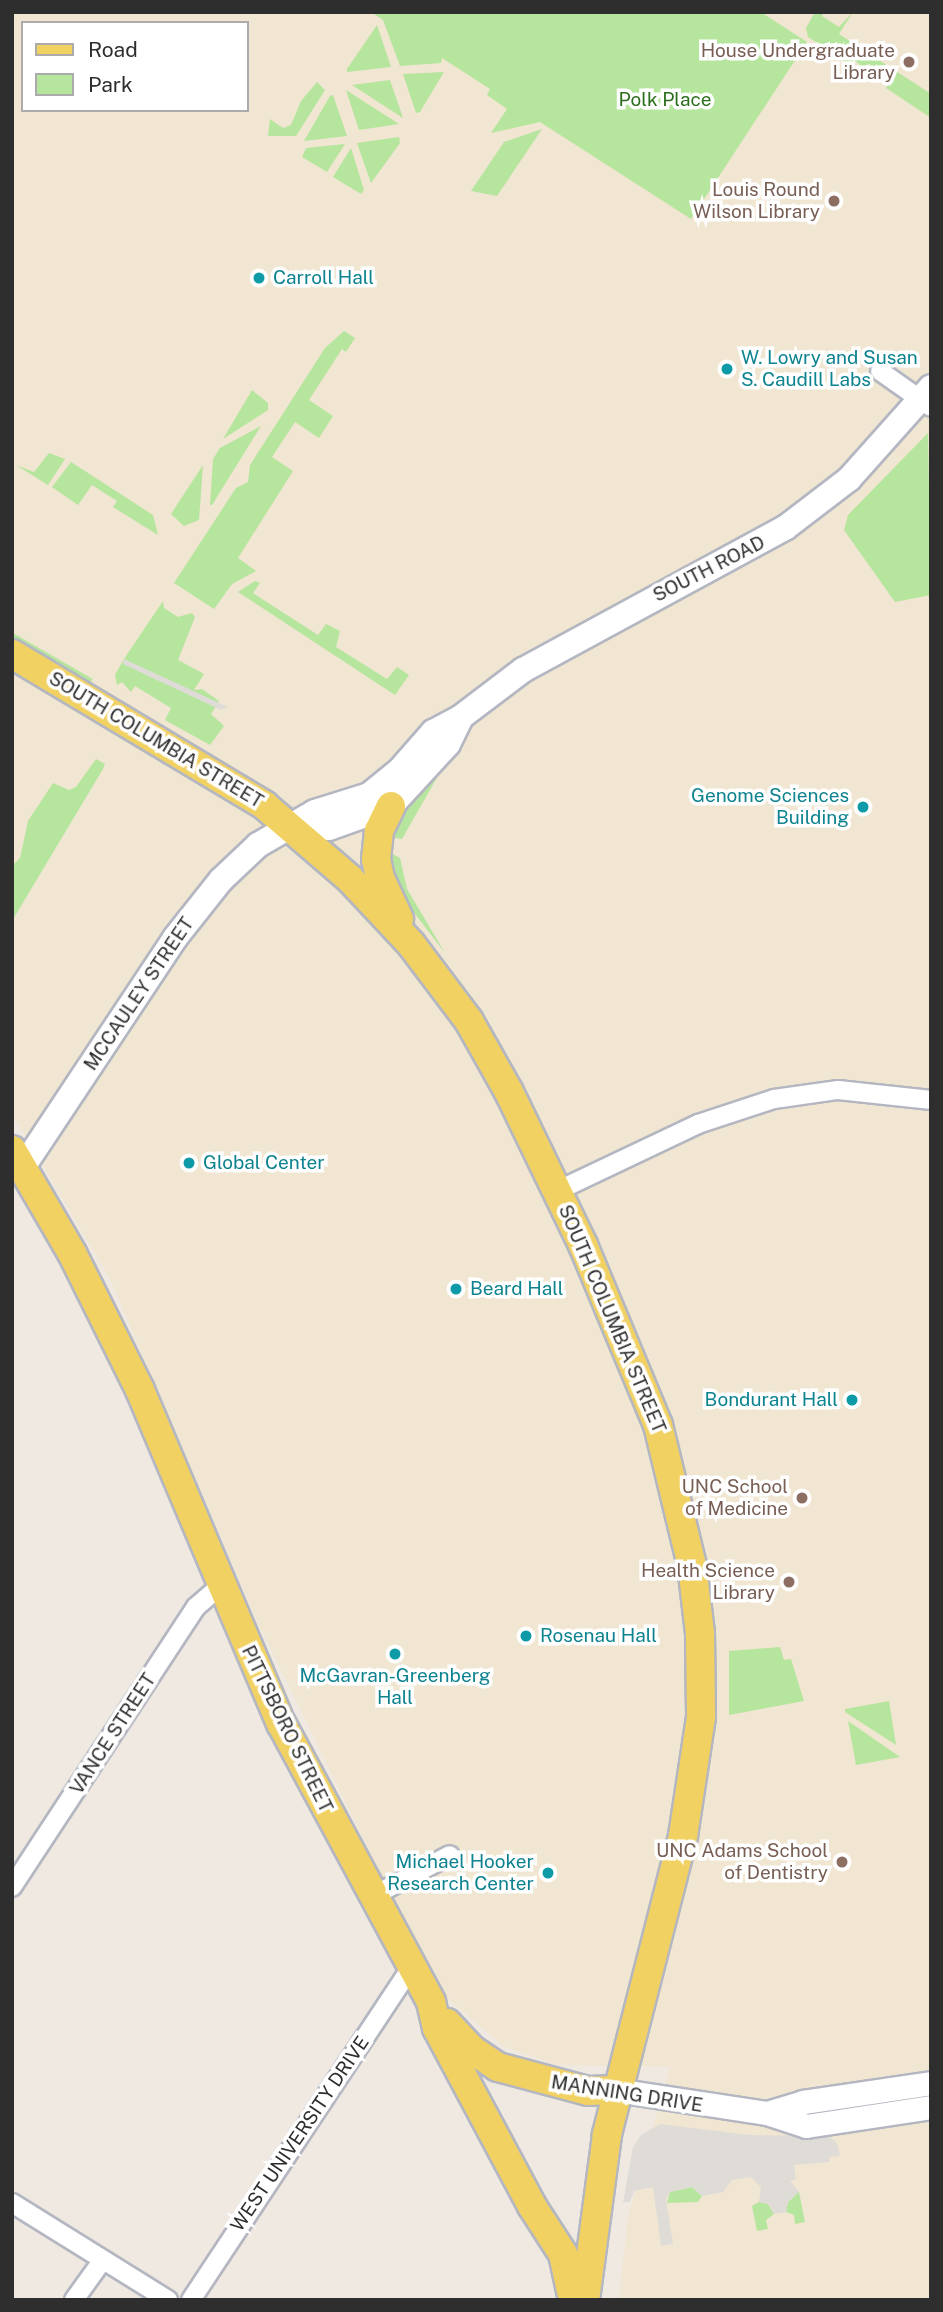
<!DOCTYPE html>
<html>
<head>
<meta charset="utf-8">
<style>
	body { margin:0 }
	#map { position:relative; width:943px; height:2312px; overflow:hidden; background:#efe9e1; font-family:"Public Sans",sans-serif }
	div>[style] { position:absolute }
	[style*='--x'] { left:calc(var(--x)*1px); top:calc(var(--y)*1px); width:calc(var(--w)*1px); rotate:calc(var(--a)*1deg) }
	.education>* { inset:0; background:#f0e6d1 }
	.green>* { inset:0; background:#b6e59e; transform-origin:0 0 }
	.plaza>* { inset:0; background:#dfdcd8 }
	.roads { filter:drop-shadow(2px 0 #b4b7c1) drop-shadow(-2px 0 #b4b7c1) drop-shadow(0 2px #b4b7c1) drop-shadow(0 -2px #b4b7c1) }
	.minor>* { height:18px; margin:-9px; padding:0 9px; transform-origin:9px; border-radius:9px; background:#fff }
	.tertiary>* { height:23px; margin:-11.5px; padding:0 11.5px; transform-origin:11.5px; border-radius:11.5px; background:#fff }
	.secondary>* { height:24px; margin:-12px; padding:0 12px; transform-origin:12px; border-radius:12px; background:#fff }
	.primary>* { height:28px; margin:-14px; padding:0 14px; transform-origin:14px; border-radius:14px; background:#f2d163 }
	.dots>* { width:19px; height:19px; translate:-50% -50%; box-sizing:border-box; border:4px solid #fff; border-radius:50% }
	span { translate:-50% -50%; white-space:nowrap; text-align:center; line-height:1.15; -webkit-text-stroke:7px #fff; paint-order:stroke }
	.education-label { font-size:19px; color:#785e54 }
	.right { translate:-100% -50%; text-align:right }
	.park-label { font-size:19px; color:#2c6e1b }
	.culture-label { font-size:19px; color:#0d838f }
	.left { translate:0 -50%; text-align:left }
	.street-label { font-size:19px; color:#2e2e2e }
	.frame { position:absolute; inset:0; border:14px solid #2e2e2e; pointer-events:none }
	.legend { position:absolute; left:21px; top:21px; width:228px; height:91px; box-sizing:border-box; background:#fff; border:2px solid #ababab; margin:0; padding:9px 12px; list-style:none; font-size:21px; color:#2e2e2e }
	.legend li { display:flex; align-items:center; gap:14px; height:35px }
	.legend b { width:35px; border:2px solid #ababab }
</style>
</head>
<body>
<div id="map">
	<div class="education">
		<div style="clip-path:polygon(evenodd,12px 12px,931px 12px,931px 2300px,619px 2300px,628px 2216px,670px 2067px,557px 2065px,503px 2046px,437px 1989px,257px 1621px,110px 1279px,12px 1113px,12px 12px,23px 23px,247px 23px,247px 110px,23px 110px,23px 23px)"></div>
	</div>
	<div class="green">
		<div style="clip-path:polygon(371px 12px,761px 12px,807px 42px,691px 219px,540px 122px,491px 133px,507px 109px,487px 95px,490px 89px,442px 58px,441px 63px,400px 66px,383px 20px)"></div>
		<div style="clip-path:polygon(815px 12px,824px 12px,822px 16px,839px 27px,853px 12px,839px 34px,931px 94px,931px 118px,886px 88px,889px 83px,877px 75px,873px 80px,858px 70px,860px 65px,854px 60px,849px 65px,841px 60px,845px 54px,834px 46px,830px 51px,808px 37px,806px 28px)"></div>
		<div style="clip-path:polygon(377px 25px,391px 67px,347px 72px,347px 69px)"></div>
		<div style="clip-path:polygon(444px 72px,420px 112px,416px 113px,403px 74px)"></div>
		<div style="clip-path:polygon(390px 80px,403px 118px,352px 85px)"></div>
		<div style="clip-path:polygon(317px 82px,325px 90px,296px 136px,268px 136px,270px 119px,283px 128px,291px 125px,301px 101px)"></div>
		<div style="clip-path:polygon(346px 90px,399px 124px,359px 130px)"></div>
		<div style="clip-path:polygon(333px 95px,347px 136px,304px 141px,330px 96px)"></div>
		<div style="clip-path:polygon(542px 129px,497px 196px,471px 191px,504px 142px)"></div>
		<div style="clip-path:polygon(399px 137px,400px 143px,371px 183px,357px 143px)"></div>
		<div style="clip-path:polygon(345px 144px,327px 172px,302px 157px,306px 148px)"></div>
		<div style="clip-path:polygon(351px 148px,364px 190px,361px 194px,333px 177px)"></div>
		<div style="clip-path:polygon(344px 331px,355px 338px,346px 352px,342px 349px,309px 400px,333px 416px,319px 438px,295px 422px,272px 457px,293px 471px,238px 558px,256px 571px,232px 584px,214px 609px,174px 583px,236px 488px,248px 482px,250px 465px,325px 348px)"></div>
		<div style="clip-path:polygon(252px 390px,268px 403px,268px 410px,223px 439px)"></div>
		<div style="clip-path:polygon(261px 426px,212px 505px,210px 505px,213px 459px,220px 448px)"></div>
		<div style="clip-path:polygon(928px 433px,931px 595px,895px 602px,844px 530px,848px 515px)"></div>
		<div style="clip-path:polygon(49px 453px,65px 459px,48px 485px,16px 465px,34px 472px)"></div>
		<div style="clip-path:polygon(71px 462px,153px 515px,158px 535px,113px 507px,117px 501px,92px 485px,78px 505px,52px 487px)"></div>
		<div style="clip-path:polygon(203px 465px,199px 520px,184px 526px,171px 514px)"></div>
		<div style="clip-path:polygon(255px 581px,260px 583px,253px 593px,318px 635px,326px 624px,340px 631px,336px 647px,387px 679px,397px 667px,409px 675px,395px 695px,238px 592px)"></div>
		<div style="clip-path:polygon(163px 601px,164px 608px,178px 617px,192px 613px,195px 617px,178px 660px,204px 674px,194px 690px,202px 689px,219px 701px,211px 714px,224px 726px,210px 745px,165px 720px,171px 708px,135px 686px,131px 692px,122px 682px,117px 685px,115px 675px,124px 659px)"></div>
		<div style="left:13px;top:633px;width:92px;height:6px;rotate:30deg"></div>
		<div style="clip-path:polygon(451px 753px,402px 839px,390px 837px,397px 818px)"></div>
		<div style="clip-path:polygon(96px 759px,105px 764px,103px 769px,12px 921px,12px 866px,20px 858px,28px 821px,53px 783px,69px 790px,76px 787px)"></div>
		<div style="clip-path:polygon(389px 852px,400px 858px,407px 889px,445px 953px,396px 889px)"></div>
		<div style="clip-path:polygon(780px 1647px,784px 1660px,791px 1659px,804px 1701px,729px 1715px,729px 1651px)"></div>
		<div style="clip-path:polygon(889px 1701px,896px 1745px,845px 1712px,845px 1709px)"></div>
		<div style="clip-path:polygon(848px 1721px,900px 1757px,856px 1765px)"></div>
		<div style="clip-path:polygon(692px 2187px,702px 2196px,698px 2202px,667px 2203px,670px 2192px)"></div>
		<div style="clip-path:polygon(799px 2192px,805px 2222px,795px 2224px,794px 2215px,786px 2212px,788px 2202px)"></div>
		<div style="clip-path:polygon(759px 2202px,768px 2204px,774px 2214px,766px 2220px,768px 2229px,757px 2231px,752px 2206px)"></div>
	</div>
	<div class="plaza">
		<div style="clip-path:polygon(124px 659px,228px 707px,221px 710px,123px 664px)"></div>
		<div style="clip-path:polygon(660px 2124px,750px 2135px,829px 2136px,837px 2143px,840px 2156px,829px 2157px,830px 2162px,794px 2165px,796px 2179px,790px 2181px,799px 2192px,788px 2202px,786px 2212px,774px 2214px,768px 2204px,759px 2202px,761px 2187px,751px 2177px,732px 2180px,723px 2192px,702px 2196px,692px 2187px,670px 2192px,666px 2199px,673px 2244px,661px 2246px,653px 2187px,634px 2191px,630px 2202px,623px 2202px,633px 2147px,641px 2135px)"></div>
	</div>
	<div class="roads">
		<div class="minor">
			<div style="--x:880;--y:371;--w:62;--a:35.2"></div>
			<div style="--x:557;--y:1191;--w:156;--a:-25.4"></div>
			<div style="--x:698;--y:1124;--w:80;--a:-18.2"></div>
			<div style="--x:774;--y:1099;--w:65;--a:-8"></div>
			<div style="--x:838;--y:1090;--w:94;--a:6.1"></div>
			<div style="--x:12;--y:1887;--w:335;--a:-56.7"></div>
			<div style="--x:196;--y:1607;--w:32;--a:-41"></div>
			<div style="--x:371;--y:1897;--w:89;--a:-28"></div>
			<div style="--x:12;--y:2203;--w:184;--a:31.9"></div>
			<div style="--x:74;--y:2300;--w:48;--a:-54.3"></div>
			<div style="--x:191;--y:2300;--w:398;--a:-56.5"></div>
		</div>
		<div class="tertiary">
			<div style="--x:616;--y:2090;--w:153;--a:8.7"></div>
			<div style="--x:767;--y:2113;--w:41;--a:18.4"></div>
			<div style="--x:806;--y:2126;--w:126;--a:-8.6"></div>
			<div style="--x:767;--y:2113;--w:38;--a:-17"></div>
			<div style="--x:803;--y:2102;--w:129;--a:-8.4"></div>
		</div>
		<div class="secondary">
			<div style="--x:291;--y:826;--w:38;--a:3"></div>
			<div style="--x:329;--y:828;--w:66;--a:-19.5"></div>
			<div style="--x:391;--y:806;--w:84;--a:-47.4"></div>
			<div style="--x:448;--y:744;--w:30;--a:-64"></div>
			<div style="--x:23;--y:1167;--w:275;--a:-56.4"></div>
			<div style="--x:175;--y:938;--w:74;--a:-51.6"></div>
			<div style="--x:221;--y:880;--w:51;--a:-43.4"></div>
			<div style="--x:258;--y:845;--w:66;--a:-30.1"></div>
			<div style="--x:315;--y:812;--w:57;--a:-17.5"></div>
			<div style="--x:369;--y:795;--w:38;--a:-39"></div>
			<div style="--x:399;--y:771;--w:52;--a:-48.9"></div>
			<div style="--x:433;--y:732;--w:32;--a:-28"></div>
			<div style="--x:461;--y:717;--w:78;--a:-37.2"></div>
			<div style="--x:523;--y:670;--w:298;--a:-28.5"></div>
			<div style="--x:785;--y:528;--w:81;--a:-37.4"></div>
			<div style="--x:849;--y:479;--w:123;--a:-48.3"></div>
		</div>
		<div class="primary">
			<div style="--x:12;--y:654;--w:294;--a:30.9"></div>
			<div style="--x:264;--y:805;--w:113;--a:40.7"></div>
			<div style="--x:350;--y:879;--w:89;--a:46.8"></div>
			<div style="--x:411;--y:944;--w:96;--a:53"></div>
			<div style="--x:469;--y:1021;--w:81;--a:60.6"></div>
			<div style="--x:509;--y:1092;--w:170;--a:64.2"></div>
			<div style="--x:583;--y:1245;--w:195;--a:67.4"></div>
			<div style="--x:658;--y:1425;--w:145;--a:76.4"></div>
			<div style="--x:692;--y:1566;--w:67;--a:83.2"></div>
			<div style="--x:700;--y:1633;--w:84;--a:89.3"></div>
			<div style="--x:701;--y:1717;--w:120;--a:98.6"></div>
			<div style="--x:683;--y:1836;--w:309;--a:104.3"></div>
			<div style="--x:607;--y:2135;--w:166;--a:97.6"></div>
			<div style="--x:391;--y:806;--w:28;--a:116"></div>
			<div style="--x:379;--y:831;--w:28;--a:96"></div>
			<div style="--x:376;--y:859;--w:19;--a:78"></div>
			<div style="--x:380;--y:878;--w:45;--a:65.1"></div>
			<div style="--x:12;--y:1150;--w:119;--a:59.8"></div>
			<div style="--x:72;--y:1253;--w:153;--a:63.6"></div>
			<div style="--x:140;--y:1390;--w:362;--a:67.1"></div>
			<div style="--x:281;--y:1723;--w:317;--a:61.7"></div>
			<div style="--x:431;--y:2002;--w:27;--a:77"></div>
			<div style="--x:437;--y:2028;--w:202;--a:61.9"></div>
			<div style="--x:532;--y:2206;--w:57;--a:57.1"></div>
			<div style="--x:563;--y:2254;--w:47;--a:77.7"></div>
			<div style="--x:447;--y:2023;--w:35;--a:47"></div>
			<div style="--x:471;--y:2049;--w:32;--a:34"></div>
			<div style="--x:498;--y:2067;--w:93;--a:14.9"></div>
			<div style="--x:588;--y:2091;--w:28;--a:-2"></div>
		</div>
	</div>
	<div class="dots">
		<div style="left:909px;top:62px;background:#8d6e63"></div>
		<div style="left:834px;top:201px;background:#8d6e63"></div>
		<div style="left:259px;top:278px;background:#0f9aa8"></div>
		<div style="left:727px;top:369px;background:#0f9aa8"></div>
		<div style="left:863px;top:807px;background:#0f9aa8"></div>
		<div style="left:189px;top:1163px;background:#0f9aa8"></div>
		<div style="left:456px;top:1289px;background:#0f9aa8"></div>
		<div style="left:852px;top:1400px;background:#0f9aa8"></div>
		<div style="left:802px;top:1498px;background:#8d6e63"></div>
		<div style="left:789px;top:1582px;background:#8d6e63"></div>
		<div style="left:526px;top:1636px;background:#0f9aa8"></div>
		<div style="left:395px;top:1654px;background:#0f9aa8"></div>
		<div style="left:842px;top:1862px;background:#8d6e63"></div>
		<div style="left:548px;top:1873px;background:#0f9aa8"></div>
	</div>
	<div class="education-label">
		<span class="right" style="left:895px;top:62px">House Undergraduate<br>Library</span>
		<span class="right" style="left:820px;top:201px">Louis Round<br>Wilson Library</span>
		<span class="right" style="left:788px;top:1498px">UNC School<br>of Medicine</span>
		<span class="right" style="left:775px;top:1582px">Health Science<br>Library</span>
		<span class="right" style="left:828px;top:1862px">UNC Adams School<br>of Dentistry</span>
	</div>
	<div class="park-label">
		<span style="left:665px;top:100px">Polk Place</span>
	</div>
	<div class="culture-label">
		<span class="left" style="left:273px;top:278px">Carroll Hall</span>
		<span class="left" style="left:741px;top:369px">W. Lowry and Susan<br>S. Caudill Labs</span>
		<span class="right" style="left:849px;top:807px">Genome Sciences<br>Building</span>
		<span class="left" style="left:203px;top:1163px">Global Center</span>
		<span class="left" style="left:470px;top:1289px">Beard Hall</span>
		<span class="right" style="left:838px;top:1400px">Bondurant Hall</span>
		<span class="left" style="left:540px;top:1636px">Rosenau Hall</span>
		<span style="left:395px;top:1687px">McGavran-Greenberg<br>Hall</span>
		<span class="right" style="left:534px;top:1873px">Michael Hooker<br>Research Center</span>
	</div>
	<div class="street-label">
		<span style="left:709px;top:569px;rotate:-27deg">SOUTH ROAD</span>
		<span style="left:156px;top:740px;rotate:31deg">SOUTH COLUMBIA STREET</span>
		<span style="left:139px;top:994px;rotate:-56deg">MCCAULEY STREET</span>
		<span style="left:612px;top:1319px;rotate:67deg">SOUTH COLUMBIA STREET</span>
		<span style="left:287px;top:1729px;rotate:64deg">PITTSBORO STREET</span>
		<span style="left:113px;top:1734px;rotate:-57deg">VANCE STREET</span>
		<span style="left:627px;top:2094px;rotate:9deg">MANNING DRIVE</span>
		<span style="left:300px;top:2134px;rotate:-56deg">WEST UNIVERSITY DRIVE</span>
	</div>
	<div class="frame"></div>
	<ul class="legend">
	<li><b style="height:9px;background:#f2d163"></b>Road</li>
	<li><b style="height:19px;background:#b6e59e"></b>Park</li>
	</ul>
</div>
</body>
</html>
